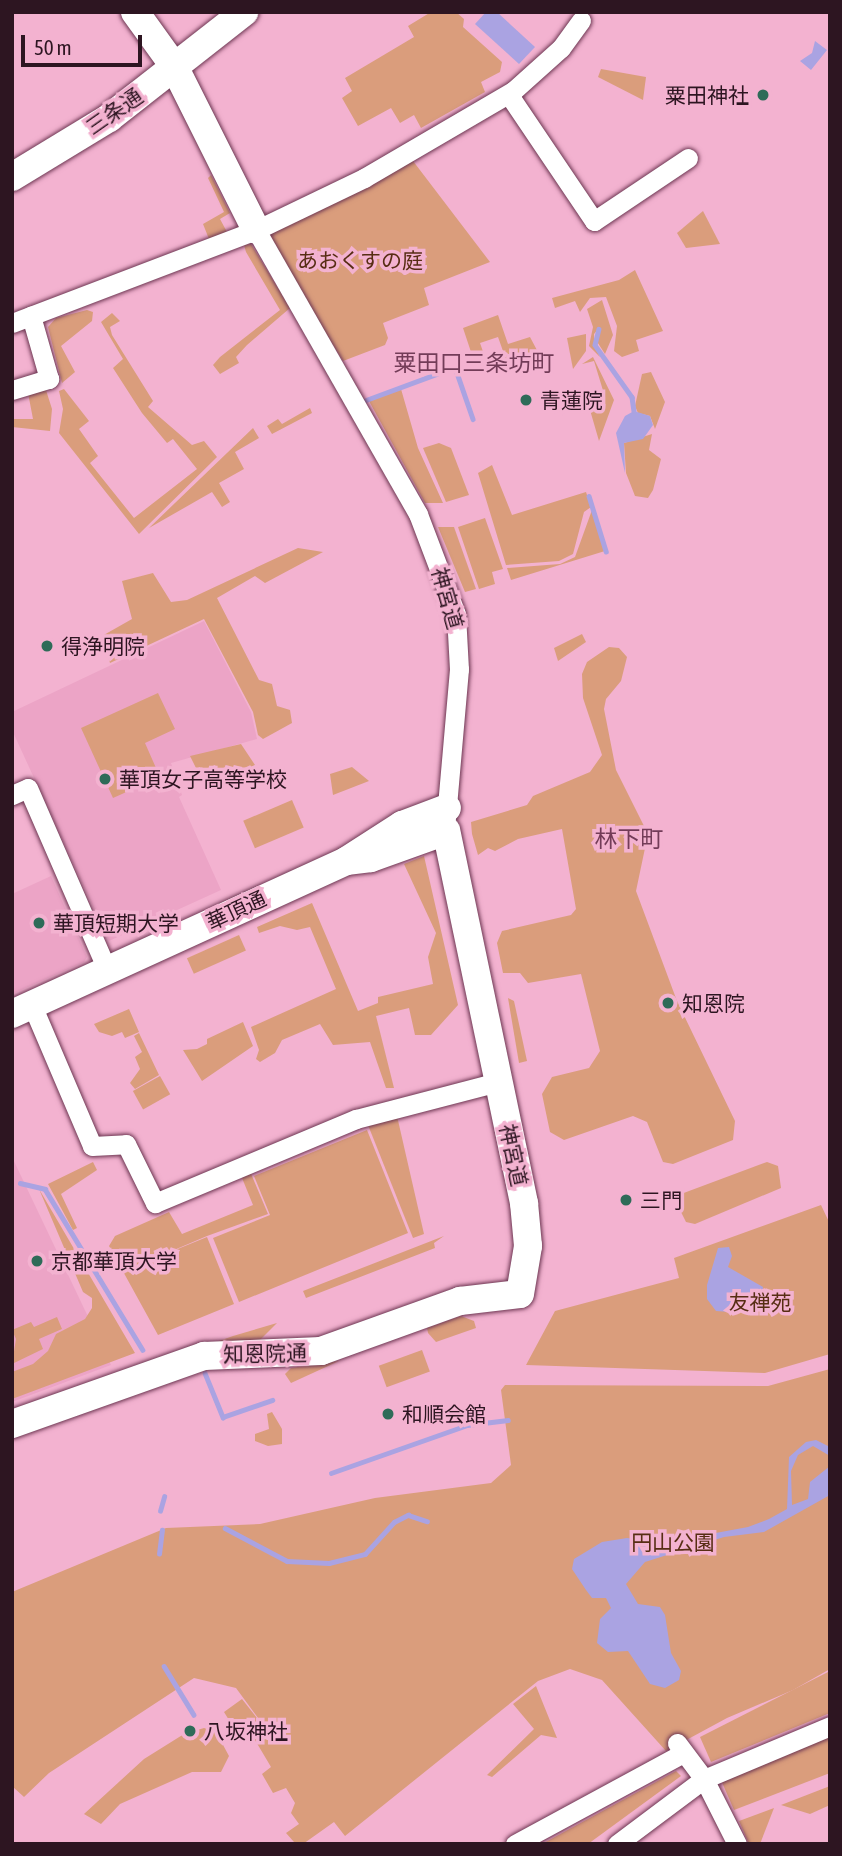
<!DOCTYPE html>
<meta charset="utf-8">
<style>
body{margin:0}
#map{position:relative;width:842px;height:1856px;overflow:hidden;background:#f3b2d0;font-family:"Asap Condensed","Noto Sans JP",sans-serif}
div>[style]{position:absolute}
.built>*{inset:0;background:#eca4c6}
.green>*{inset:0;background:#da9d7c;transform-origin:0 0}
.water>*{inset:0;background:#aaa3e2}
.stream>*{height:4.5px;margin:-2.25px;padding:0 2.25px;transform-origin:2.25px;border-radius:2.25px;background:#aaa3e2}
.roads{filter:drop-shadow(0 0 2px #6d3652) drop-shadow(0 0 2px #6d3652)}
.street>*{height:19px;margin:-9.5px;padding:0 9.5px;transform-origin:9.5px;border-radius:9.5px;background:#fff}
.secondary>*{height:28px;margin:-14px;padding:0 14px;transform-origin:14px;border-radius:14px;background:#fff}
.dots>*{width:19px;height:19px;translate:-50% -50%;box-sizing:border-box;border:4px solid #f3b2d0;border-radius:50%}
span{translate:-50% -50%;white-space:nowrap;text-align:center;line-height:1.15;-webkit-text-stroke:7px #f3b2d0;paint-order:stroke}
.poi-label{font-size:21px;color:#2d1521}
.right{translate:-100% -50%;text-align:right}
.left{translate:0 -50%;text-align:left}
.street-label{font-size:21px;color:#2d1521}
.park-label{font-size:21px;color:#572d13}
.neighbourhood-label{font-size:23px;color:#733c58}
.frame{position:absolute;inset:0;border:14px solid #2d1521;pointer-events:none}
.scale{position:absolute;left:21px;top:35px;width:121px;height:32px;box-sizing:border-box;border:4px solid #2d1521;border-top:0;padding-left:9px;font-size:21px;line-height:24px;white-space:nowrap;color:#2d1521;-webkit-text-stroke:5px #f3b2d0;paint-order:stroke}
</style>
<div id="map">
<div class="built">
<div style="clip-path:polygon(204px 621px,251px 712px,257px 739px,171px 763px,182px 795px,179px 797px,221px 890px,109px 941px,12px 730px,12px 712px)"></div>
<div style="clip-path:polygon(51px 876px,87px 957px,84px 962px,12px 994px,12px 894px)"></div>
<div style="clip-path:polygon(12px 1157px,111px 1365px,12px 1402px)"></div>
</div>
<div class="green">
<div style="clip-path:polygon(431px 12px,456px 12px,464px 19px,463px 27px,502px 62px,500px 72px,481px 82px,485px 92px,421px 128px,414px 115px,400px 123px,391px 108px,358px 126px,342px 98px,352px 91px,345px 78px,414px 37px,408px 26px)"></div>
<div style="clip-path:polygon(601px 69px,646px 77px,643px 100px,598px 77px)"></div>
<div style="clip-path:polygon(410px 157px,490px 262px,424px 288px,429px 305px,383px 323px,388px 338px,385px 345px,343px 361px,264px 232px)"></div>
<div style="clip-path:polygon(211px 175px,230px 213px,220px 219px,227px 232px,209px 239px,203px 224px,224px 212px,208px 178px)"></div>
<div style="clip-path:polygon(703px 211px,720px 244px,686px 248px,677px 233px)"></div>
<div style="clip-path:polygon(251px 244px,290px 308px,247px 345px,236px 357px,239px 363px,220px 374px,213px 365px,220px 357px,280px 310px,246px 252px,244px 245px)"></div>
<div style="clip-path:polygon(635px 270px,663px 331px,636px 340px,639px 351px,622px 357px,614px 351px,617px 326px,606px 297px,590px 298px,580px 312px,575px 301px,555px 308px,552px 298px,619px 280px)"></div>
<div style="clip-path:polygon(602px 300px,613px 335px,605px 354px,596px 340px,600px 327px,594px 334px,594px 345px,600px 357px,589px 346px,593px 327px,587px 309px)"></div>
<div style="clip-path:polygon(87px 310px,93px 312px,92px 321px,61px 346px,75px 372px,62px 383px,48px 327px,56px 318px)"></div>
<div style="clip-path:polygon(112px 313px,120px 321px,110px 327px,112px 335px,153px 401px,148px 407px,192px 445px,204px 441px,217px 457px,139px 534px,59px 433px,63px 409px,59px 391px,64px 389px,89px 421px,79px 429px,98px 456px,90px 463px,134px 518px,197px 469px,173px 439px,167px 443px,142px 413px,113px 368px,123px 359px,101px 322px)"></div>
<div style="clip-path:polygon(498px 315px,508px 344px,530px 337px,539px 354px,509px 368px,498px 337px,480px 343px,488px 366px,477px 370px,463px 328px)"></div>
<div style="clip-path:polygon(586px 334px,586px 351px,573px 369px,567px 338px)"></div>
<div style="clip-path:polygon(593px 357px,614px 400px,599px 441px,590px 410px,584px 412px,582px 405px,605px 397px,594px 361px,582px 364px)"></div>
<div style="clip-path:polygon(651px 372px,665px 402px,655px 429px,650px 416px,638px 413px,635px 406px,642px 374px)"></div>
<div style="clip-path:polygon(45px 387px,52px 409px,50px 431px,12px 427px,12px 419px,33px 419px,28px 393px)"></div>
<div style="clip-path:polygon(401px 389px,418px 448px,443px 503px,425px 503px,369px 401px)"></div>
<div style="clip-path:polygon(310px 408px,312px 413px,272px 434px,267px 426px,278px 419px,282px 424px)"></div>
<div style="clip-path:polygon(253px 428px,259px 438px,235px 452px,244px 469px,219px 483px,230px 502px,222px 507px,212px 492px,149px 528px)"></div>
<div style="clip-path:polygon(652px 434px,649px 450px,661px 459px,653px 490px,648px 498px,635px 496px,626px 473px,624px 443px)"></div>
<div style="clip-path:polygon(439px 443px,451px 448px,469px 495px,446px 502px,423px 448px)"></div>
<div style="clip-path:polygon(492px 465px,512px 515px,586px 492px,591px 507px,584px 512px,573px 554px,559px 561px,506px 565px,478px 473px)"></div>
<div style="clip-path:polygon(592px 510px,605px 551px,511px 580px,507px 568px,560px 564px,575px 557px)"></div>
<div style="clip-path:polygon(485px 518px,503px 569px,492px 572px,495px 584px,479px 589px,458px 527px)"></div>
<div style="clip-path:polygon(438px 527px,454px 527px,476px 589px,465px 592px)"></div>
<div style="clip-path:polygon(298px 548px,323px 552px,265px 583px,255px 576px,217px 598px,259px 680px,272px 684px,277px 706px,290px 710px,292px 723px,263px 739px,258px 735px,253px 712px,204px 619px,110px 663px,102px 636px,132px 619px,122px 581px,153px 573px,171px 602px,187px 600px)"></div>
<div style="clip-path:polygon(582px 634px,586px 642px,558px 661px,554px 648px)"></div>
<div style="clip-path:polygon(609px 647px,619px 648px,627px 657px,621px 681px,606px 699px,604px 709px,616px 770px,648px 834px,636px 891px,677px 1001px,735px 1121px,733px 1140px,673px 1164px,663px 1162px,647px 1122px,633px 1116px,564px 1140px,550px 1132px,542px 1094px,552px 1077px,589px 1068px,600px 1051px,581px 974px,528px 983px,520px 973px,503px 973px,497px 943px,502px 931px,571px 915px,576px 909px,562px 829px,518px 839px,495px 851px,488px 848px,478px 855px,472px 834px,471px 822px,527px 805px,533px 796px,590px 772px,602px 755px,583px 698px,582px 674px,587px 662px)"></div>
<div style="clip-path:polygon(158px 693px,175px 729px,145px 743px,160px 777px,113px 798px,81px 728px)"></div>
<div style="clip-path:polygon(241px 744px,255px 765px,222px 779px,215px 765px,198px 772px,190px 756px)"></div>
<div style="clip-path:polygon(352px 767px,369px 781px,333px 795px,330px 774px)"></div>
<div style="left:292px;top:800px;width:30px;height:53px;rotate:67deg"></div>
<div style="clip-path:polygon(424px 856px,458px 1005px,431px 1035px,415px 1035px,409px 1008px,376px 1016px,394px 1088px,386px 1088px,370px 1042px,333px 1045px,320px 1024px,282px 1040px,275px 1053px,260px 1062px,256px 1059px,259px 1050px,251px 1027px,336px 989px,310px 927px,297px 930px,280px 926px,259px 933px,257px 927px,312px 903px,358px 1011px,378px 1003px,378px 997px,433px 984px,428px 957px,436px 933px,404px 864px)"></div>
<div style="left:239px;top:935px;width:17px;height:57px;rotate:66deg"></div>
<div style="clip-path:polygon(508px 998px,514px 1001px,527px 1061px,519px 1063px)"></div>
<div style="clip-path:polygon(129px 1009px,139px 1032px,125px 1038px,122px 1032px,112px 1036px,99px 1032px,94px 1024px)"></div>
<div style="clip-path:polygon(243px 1022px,253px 1046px,202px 1081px,183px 1050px,197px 1049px,207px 1044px,207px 1039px)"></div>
<div style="clip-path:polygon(139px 1033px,159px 1075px,135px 1089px,130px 1083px,140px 1069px,135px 1057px,142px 1052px,134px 1036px)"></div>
<div style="left:160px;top:1076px;width:21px;height:31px;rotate:61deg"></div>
<div style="clip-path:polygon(397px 1116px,424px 1234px,413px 1238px,368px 1125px)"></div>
<div style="clip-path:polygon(367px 1130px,408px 1233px,239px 1302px,213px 1238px,270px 1215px,254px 1176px)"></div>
<div style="clip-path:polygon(93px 1162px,97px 1170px,61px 1194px,77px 1228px,73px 1230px,48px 1184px)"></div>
<div style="clip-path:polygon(767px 1162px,778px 1166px,781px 1188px,695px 1224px,686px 1222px,677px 1204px,681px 1194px)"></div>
<div style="clip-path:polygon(249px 1169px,268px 1214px,207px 1236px,141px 1264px,207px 1237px,234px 1304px,158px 1335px,109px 1246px,115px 1236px,169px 1212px,182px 1234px,253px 1205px,240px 1173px)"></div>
<div style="clip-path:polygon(39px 1189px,135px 1353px,12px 1399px,12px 1372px,33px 1364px,48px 1351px,56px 1334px,85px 1319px,92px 1308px,92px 1298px,83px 1292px)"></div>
<div style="clip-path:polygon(821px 1205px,830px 1224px,830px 1354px,765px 1373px,526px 1365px,555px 1311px,679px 1278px,674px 1258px)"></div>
<div style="clip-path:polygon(444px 1236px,434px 1243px,435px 1248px,306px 1298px,303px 1291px)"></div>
<div style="clip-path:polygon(461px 1316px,474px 1321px,476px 1328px,436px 1342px,428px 1333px,427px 1328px)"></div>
<div style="clip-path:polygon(57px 1317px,62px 1329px,39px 1339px,43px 1349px,12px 1364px,16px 1339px,12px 1330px,31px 1322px,34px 1327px)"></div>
<div style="clip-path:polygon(277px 1323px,260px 1340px,205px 1346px,233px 1336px)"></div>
<div style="left:422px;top:1350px;width:23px;height:46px;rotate:70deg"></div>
<div style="clip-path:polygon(339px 1361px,291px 1383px,285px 1374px,291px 1368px)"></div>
<div style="clip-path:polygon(830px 1369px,830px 1669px,793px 1690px,727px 1718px,666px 1751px,602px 1680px,570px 1669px,538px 1681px,345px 1836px,334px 1822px,303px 1844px,294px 1842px,286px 1833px,299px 1824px,291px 1813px,295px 1803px,286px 1788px,273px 1793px,262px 1774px,271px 1767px,255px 1740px,242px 1719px,232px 1725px,224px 1712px,242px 1699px,275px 1741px,236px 1688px,194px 1678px,49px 1773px,24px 1797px,12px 1786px,12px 1592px,166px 1528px,260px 1524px,375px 1498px,491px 1483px,511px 1465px,501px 1390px,505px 1385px,768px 1386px)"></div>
<div style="clip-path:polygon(272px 1412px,282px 1429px,282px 1444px,268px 1446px,255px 1441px,255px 1434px,269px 1429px,267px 1414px)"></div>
<div style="clip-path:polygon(830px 1671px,830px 1713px,711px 1762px,700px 1737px)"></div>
<div style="clip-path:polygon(536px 1686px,557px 1738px,541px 1735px,492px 1777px,487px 1775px,534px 1729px,513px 1704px)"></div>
<div style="clip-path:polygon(204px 1728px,216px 1732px,229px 1756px,221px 1772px,192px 1772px,120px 1804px,101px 1824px,84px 1814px,144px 1759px,184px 1734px)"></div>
<div style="clip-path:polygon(830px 1735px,830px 1773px,734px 1810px,721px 1780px)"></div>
<div style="clip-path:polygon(676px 1771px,681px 1776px,588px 1844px,542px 1844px)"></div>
<div style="clip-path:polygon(830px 1786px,830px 1805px,810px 1814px,781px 1805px)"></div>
<div style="clip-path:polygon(774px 1808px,760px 1844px,749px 1844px,739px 1821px)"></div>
</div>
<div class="water">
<div style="clip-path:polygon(486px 12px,497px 12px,535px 47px,519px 64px,475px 24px)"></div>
<div style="clip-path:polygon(815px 41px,827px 50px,811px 70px,800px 61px,812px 53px)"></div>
<div style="clip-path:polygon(634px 411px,650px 416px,653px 425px,643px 439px,624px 443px,625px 473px,616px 433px,625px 416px)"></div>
<div style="clip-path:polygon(729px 1247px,732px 1256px,728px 1267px,763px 1287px,762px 1296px,730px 1312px,716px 1311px,707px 1299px,707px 1285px,718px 1248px)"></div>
<div style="clip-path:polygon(816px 1440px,830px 1447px,830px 1456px,813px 1446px,798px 1455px,791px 1471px,792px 1505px,808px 1499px,810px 1482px,830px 1466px,830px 1495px,764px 1532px,724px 1537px,645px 1562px,626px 1584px,638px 1604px,660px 1607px,665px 1615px,671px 1653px,681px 1671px,679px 1680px,665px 1688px,650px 1684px,628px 1651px,608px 1652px,597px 1643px,600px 1619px,611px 1608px,606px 1598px,592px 1598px,586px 1590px,572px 1569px,574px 1559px,602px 1542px,627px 1538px,635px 1539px,640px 1547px,748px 1527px,769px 1519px,787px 1509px,789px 1457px,806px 1442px)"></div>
</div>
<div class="stream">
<div style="left:599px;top:329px;width:16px;rotate:104deg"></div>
<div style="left:595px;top:345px;width:64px;rotate:54.6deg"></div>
<div style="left:632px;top:397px;width:14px;rotate:82deg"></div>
<div style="left:366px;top:400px;width:95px;rotate:-20.3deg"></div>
<div style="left:455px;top:367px;width:55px;rotate:70.9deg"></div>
<div style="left:589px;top:496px;width:58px;rotate:72.8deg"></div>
<div style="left:20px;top:1183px;width:26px;rotate:13deg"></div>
<div style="left:45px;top:1189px;width:188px;rotate:58.7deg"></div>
<div style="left:205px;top:1373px;width:48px;rotate:67.8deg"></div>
<div style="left:223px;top:1417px;width:52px;rotate:-19.1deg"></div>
<div style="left:331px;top:1473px;width:144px;rotate:-19.4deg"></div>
<div style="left:467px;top:1425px;width:41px;rotate:-7deg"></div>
<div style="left:160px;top:1511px;width:15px;rotate:-74deg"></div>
<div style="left:225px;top:1528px;width:70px;rotate:28deg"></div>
<div style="left:287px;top:1561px;width:42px;rotate:2.7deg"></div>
<div style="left:329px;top:1563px;width:37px;rotate:-14deg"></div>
<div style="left:365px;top:1554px;width:43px;rotate:-47.8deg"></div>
<div style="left:394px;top:1522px;width:16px;rotate:-27deg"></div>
<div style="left:408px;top:1515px;width:20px;rotate:18deg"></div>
<div style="left:159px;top:1554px;width:24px;rotate:-83deg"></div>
<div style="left:164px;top:1666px;width:57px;rotate:58.5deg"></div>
</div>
<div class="roads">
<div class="street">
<div style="left:509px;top:95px;width:152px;rotate:56deg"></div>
<div style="left:594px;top:221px;width:113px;rotate:-33.8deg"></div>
<div style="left:256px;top:230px;width:327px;rotate:60.3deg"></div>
<div style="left:418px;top:514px;width:107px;rotate:69.2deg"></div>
<div style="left:456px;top:614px;width:55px;rotate:86.9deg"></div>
<div style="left:459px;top:669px;width:151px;rotate:95deg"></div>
<div style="left:12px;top:323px;width:261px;rotate:-20.9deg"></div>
<div style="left:256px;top:230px;width:120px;rotate:-25.7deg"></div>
<div style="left:364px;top:178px;width:173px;rotate:-30.3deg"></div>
<div style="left:513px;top:91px;width:64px;rotate:-41.9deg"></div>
<div style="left:561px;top:48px;width:34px;rotate:-54deg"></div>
<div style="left:12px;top:390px;width:39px;rotate:-17deg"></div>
<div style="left:49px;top:379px;width:66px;rotate:-105.9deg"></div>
<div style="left:12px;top:795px;width:17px;rotate:-24deg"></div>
<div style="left:28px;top:788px;width:198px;rotate:66.5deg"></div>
<div style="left:32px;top:1005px;width:153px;rotate:66.9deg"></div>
<div style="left:92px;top:1146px;width:34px;rotate:-3deg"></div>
<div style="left:126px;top:1144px;width:66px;rotate:63.8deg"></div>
<div style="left:155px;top:1203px;width:218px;rotate:-22.7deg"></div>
<div style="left:356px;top:1119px;width:147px;rotate:-14.6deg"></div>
<div style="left:677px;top:1743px;width:45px;rotate:53.1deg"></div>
<div style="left:704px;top:1779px;width:73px;rotate:63.1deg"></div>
<div style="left:515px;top:1844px;width:191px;rotate:-28.4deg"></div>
<div style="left:617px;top:1844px;width:109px;rotate:-36.8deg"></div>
<div style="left:704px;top:1779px;width:137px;rotate:-22.8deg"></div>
</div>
<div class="secondary">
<div style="left:135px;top:12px;width:67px;rotate:54.2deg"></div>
<div style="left:174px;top:66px;width:183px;rotate:63.4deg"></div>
<div style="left:12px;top:177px;width:114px;rotate:-31.3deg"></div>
<div style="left:109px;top:118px;width:172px;rotate:-38.1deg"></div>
<div style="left:12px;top:1014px;width:367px;rotate:-24.6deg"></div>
<div style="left:346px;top:861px;width:67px;rotate:-32.7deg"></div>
<div style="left:402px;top:825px;width:48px;rotate:-20.7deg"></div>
<div style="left:12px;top:1424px;width:204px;rotate:-19.5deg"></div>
<div style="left:204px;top:1356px;width:117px;rotate:-2.4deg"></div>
<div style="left:321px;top:1351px;width:148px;rotate:-19.8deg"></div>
<div style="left:460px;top:1301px;width:60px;rotate:-6.7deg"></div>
<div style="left:520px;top:1294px;width:49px;rotate:-80.5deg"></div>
<div style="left:528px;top:1246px;width:43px;rotate:-95.3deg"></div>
<div style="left:524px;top:1203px;width:380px;rotate:-101.8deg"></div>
<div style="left:446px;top:831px;width:80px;rotate:160.2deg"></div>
<div style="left:371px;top:858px;width:25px;rotate:173deg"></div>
</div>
</div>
<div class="dots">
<div style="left:763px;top:95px;background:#2e6b58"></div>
<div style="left:526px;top:400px;background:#2e6b58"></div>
<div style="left:47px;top:646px;background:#2e6b58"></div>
<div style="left:105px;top:779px;background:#2e6b58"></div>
<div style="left:39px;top:923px;background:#2e6b58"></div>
<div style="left:668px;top:1003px;background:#2e6b58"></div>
<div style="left:626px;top:1200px;background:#2e6b58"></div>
<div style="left:37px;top:1261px;background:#2e6b58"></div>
<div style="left:388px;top:1414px;background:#2e6b58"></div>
<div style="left:190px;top:1731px;background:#2e6b58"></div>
</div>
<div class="poi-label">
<span class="right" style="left:749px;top:95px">粟田神社</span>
<span class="left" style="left:540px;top:400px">青蓮院</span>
<span class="left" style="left:61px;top:646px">得浄明院</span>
<span class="left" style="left:119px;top:779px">華頂女子高等学校</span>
<span class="left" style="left:53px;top:923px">華頂短期大学</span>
<span class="left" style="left:682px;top:1003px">知恩院</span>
<span class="left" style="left:640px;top:1200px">三門</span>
<span class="left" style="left:51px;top:1261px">京都華頂大学</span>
<span class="left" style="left:402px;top:1414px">和順会館</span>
<span class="left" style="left:204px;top:1731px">八坂神社</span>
</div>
<div class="street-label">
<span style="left:114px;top:111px;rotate:-35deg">三条通</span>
<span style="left:448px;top:598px;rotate:74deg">神宮道</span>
<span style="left:236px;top:910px;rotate:-25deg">華頂通</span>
<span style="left:514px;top:1155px;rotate:78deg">神宮道</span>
<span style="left:265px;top:1353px;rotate:-1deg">知恩院通</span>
</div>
<div class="park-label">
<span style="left:360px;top:260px">あおくすの庭</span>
<span style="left:760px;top:1302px">友禅苑</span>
<span style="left:673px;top:1542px">円山公園</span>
</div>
<div class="neighbourhood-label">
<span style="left:474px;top:363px">粟田口三条坊町</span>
<span style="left:629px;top:839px">林下町</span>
</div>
<div class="frame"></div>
<div class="scale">50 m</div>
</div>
